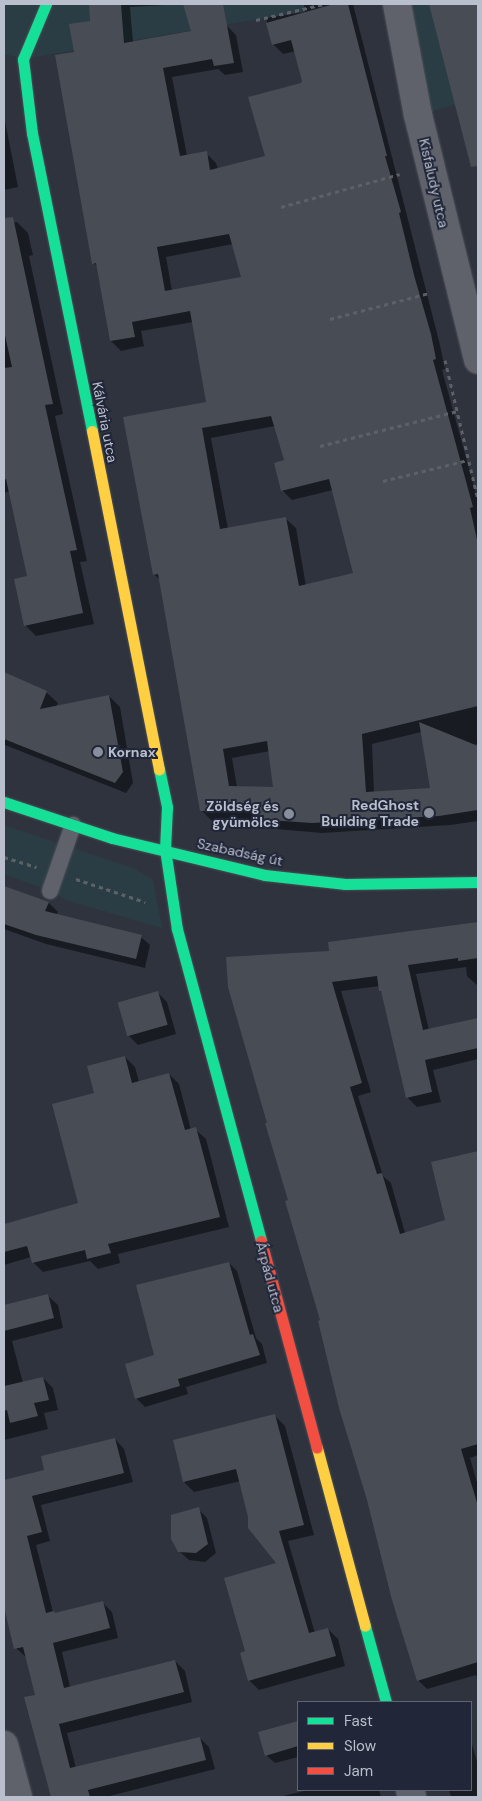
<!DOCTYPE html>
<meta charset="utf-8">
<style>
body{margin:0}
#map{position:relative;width:482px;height:1801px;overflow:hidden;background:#2e333e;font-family:"DM Sans",sans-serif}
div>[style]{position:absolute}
.green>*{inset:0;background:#2b3d44}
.shadow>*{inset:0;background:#0007}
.building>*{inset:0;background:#484c54;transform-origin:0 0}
.path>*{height:3px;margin-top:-1.5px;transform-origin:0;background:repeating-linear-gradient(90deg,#5c6168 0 4px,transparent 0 8px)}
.roads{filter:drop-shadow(0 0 1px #4b4e56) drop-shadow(0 0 1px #4b4e56)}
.lane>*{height:16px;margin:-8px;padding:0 8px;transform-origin:8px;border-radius:8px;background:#5f626b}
.street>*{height:28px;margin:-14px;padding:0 14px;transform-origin:14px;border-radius:14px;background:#5f626b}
.fast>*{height:11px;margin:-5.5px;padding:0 5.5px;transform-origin:5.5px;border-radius:5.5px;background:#16e098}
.slow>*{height:11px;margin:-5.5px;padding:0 5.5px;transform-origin:5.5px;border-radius:5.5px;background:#ffcf43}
.jam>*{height:11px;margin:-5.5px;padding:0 5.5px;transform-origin:5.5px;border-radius:5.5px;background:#f24e42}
.dots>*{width:14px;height:14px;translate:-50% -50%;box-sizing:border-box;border:2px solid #212739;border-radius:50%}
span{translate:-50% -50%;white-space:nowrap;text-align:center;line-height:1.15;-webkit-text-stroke:4px #212739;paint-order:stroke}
.street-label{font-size:14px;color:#babfcd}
.poi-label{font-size:14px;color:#babfcd;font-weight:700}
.left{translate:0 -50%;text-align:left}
.right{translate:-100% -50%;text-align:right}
.frame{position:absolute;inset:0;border:5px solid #babfcd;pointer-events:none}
.legend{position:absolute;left:297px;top:1701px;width:175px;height:90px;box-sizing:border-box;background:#212739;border:1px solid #5e6474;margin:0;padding:6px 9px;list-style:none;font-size:15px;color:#babfcd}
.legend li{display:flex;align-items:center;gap:10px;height:25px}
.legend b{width:25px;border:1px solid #5e6474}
</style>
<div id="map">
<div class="green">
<div style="clip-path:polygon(4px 4px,347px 4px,23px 59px,4px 54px)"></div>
<div style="clip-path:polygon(397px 4px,478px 4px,478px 98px,418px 115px)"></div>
<div style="clip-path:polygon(4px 825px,133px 868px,153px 880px,162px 928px,66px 900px,50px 891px,4px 874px)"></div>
</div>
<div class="shadow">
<div style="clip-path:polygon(evenodd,90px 4px,182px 4px,130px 7px,133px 42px,227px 26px,236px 35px,243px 72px,225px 75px,218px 69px,172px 77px,187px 156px,206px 153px,216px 163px,218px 169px,266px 157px,304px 81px,296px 51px,283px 54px,273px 44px,266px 18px,305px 12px,304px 4px,353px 4px,440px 345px,445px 369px,442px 370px,478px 501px,478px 744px,447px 752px,478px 754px,478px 821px,450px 825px,322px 833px,264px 828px,256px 820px,211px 820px,201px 810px,160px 580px,154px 574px,208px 403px,193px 322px,141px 331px,144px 346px,121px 351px,111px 341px,98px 267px,94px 263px,75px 53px,91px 22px,90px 4px,233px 244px,243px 278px,172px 291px,166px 257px,233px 244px,90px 4px,275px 426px,285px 461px,282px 490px,292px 500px,333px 490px,355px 574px,306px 586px,296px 528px,286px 519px,228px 529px,211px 438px,275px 426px,90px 4px,421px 732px,431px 790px,374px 793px,372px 744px,421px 732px,90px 4px,270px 751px,274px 788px,237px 787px,232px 758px,270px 751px)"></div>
<div style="clip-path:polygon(431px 4px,478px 4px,478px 144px,473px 145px,459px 108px)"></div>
<div style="clip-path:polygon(4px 116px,18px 187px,4px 190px)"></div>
<div style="clip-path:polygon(17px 222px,28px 233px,33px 255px,29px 256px,63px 414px,55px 416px,87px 561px,80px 562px,94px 624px,36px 636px,25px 625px,29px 577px,10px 491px,4px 493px,4px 225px)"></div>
<div style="clip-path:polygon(4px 674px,46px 692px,58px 703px,56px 707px,109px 696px,120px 707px,133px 783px,126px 793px,5px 745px)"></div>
<div style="clip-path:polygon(4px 887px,49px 903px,58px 912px,56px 915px,141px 937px,150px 945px,145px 968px,46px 944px,4px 929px)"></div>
<div style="clip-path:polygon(478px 923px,478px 986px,467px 976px,466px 967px,416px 974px,429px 1030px,478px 1019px,478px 1059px,433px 1070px,441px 1102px,417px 1107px,408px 1098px,380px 986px,341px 991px,371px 1092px,358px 1096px,383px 1176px,391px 1183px,405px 1233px,447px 1221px,433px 1163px,478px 1152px,478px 1455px,470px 1458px,478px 1486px,478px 1681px,476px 1675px,427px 1689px,418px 1680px,289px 1201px,330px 952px,329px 943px)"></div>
<div style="clip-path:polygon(158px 993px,167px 1002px,176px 1034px,138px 1045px,129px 1036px)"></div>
<div style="clip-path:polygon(125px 1057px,135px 1067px,139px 1082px,169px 1074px,179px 1084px,191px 1130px,195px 1129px,206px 1139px,229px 1227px,118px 1254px,120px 1263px,98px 1269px,90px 1261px,43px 1272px,33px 1262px,31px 1257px,4px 1265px,4px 1224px,80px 1204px,96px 1094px)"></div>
<div style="clip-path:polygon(229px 1263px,237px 1271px,256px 1338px,262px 1344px,267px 1363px,186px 1387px,188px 1394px,145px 1407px,136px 1398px,155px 1356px)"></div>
<div style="clip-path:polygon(47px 1295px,58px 1305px,63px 1328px,12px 1341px,23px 1383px,43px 1378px,53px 1388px,58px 1410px,44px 1413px,48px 1429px,4px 1440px,4px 1306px)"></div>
<div style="clip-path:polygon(275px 1416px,285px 1426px,314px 1535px,288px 1541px,315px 1633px,328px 1629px,338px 1639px,345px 1666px,259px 1690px,249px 1680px,246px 1652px,278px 1564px,250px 1517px,241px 1481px,194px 1492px,184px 1482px)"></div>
<div style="clip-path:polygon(115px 1439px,124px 1449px,133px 1482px,41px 1505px,50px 1541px,36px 1545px,53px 1612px,56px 1614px,102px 1602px,112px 1612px,118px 1638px,62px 1652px,70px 1687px,175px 1661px,185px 1671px,192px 1702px,67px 1733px,76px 1768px,200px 1738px,209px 1747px,215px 1769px,106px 1797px,52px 1797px,45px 1774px,36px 1696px,27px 1658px,16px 1648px,4px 1601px,4px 1481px,46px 1470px)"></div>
<div style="clip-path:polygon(198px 1509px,207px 1518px,216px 1553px,205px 1562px,189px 1560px,179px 1551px)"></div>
<div style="clip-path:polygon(298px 1722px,298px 1757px,275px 1763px,266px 1755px,260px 1732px)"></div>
<div style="clip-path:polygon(471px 1741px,478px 1765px,478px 1797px,451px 1797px,449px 1790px,471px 1790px)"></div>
<div style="clip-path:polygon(308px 1790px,379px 1790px,381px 1797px,279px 1797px)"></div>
</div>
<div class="building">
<div style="clip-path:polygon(evenodd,89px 4px,121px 4px,124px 43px,191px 31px,183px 4px,223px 4px,234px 63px,214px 66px,212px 59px,163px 68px,180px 156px,207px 151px,210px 170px,265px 156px,248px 97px,301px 83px,302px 81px,291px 40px,272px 45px,266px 23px,334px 4px,348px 4px,387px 156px,385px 156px,401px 212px,399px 213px,414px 275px,431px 334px,436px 359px,433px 360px,473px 507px,470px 508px,478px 544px,478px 706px,362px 734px,366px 792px,430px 788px,419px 722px,478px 746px,478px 810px,439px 816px,312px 823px,253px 819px,253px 811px,200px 811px,158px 574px,153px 575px,123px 417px,206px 402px,190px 311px,132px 322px,135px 337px,110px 341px,96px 263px,92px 264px,55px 55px,74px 52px,69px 24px,90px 21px,89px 4px,229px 234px,241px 277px,165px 291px,157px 247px,229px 234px,89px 4px,271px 416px,284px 460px,274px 463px,281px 491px,329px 479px,353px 573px,299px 586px,286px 517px,220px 529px,202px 428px,271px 416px,89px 4px,267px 741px,273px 787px,229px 786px,223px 749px,267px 741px)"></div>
<div style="clip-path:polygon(429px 4px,478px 4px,478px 166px,471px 167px)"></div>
<div style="clip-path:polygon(13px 217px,53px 404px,45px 405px,77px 550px,70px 551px,83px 613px,24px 626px,14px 579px,27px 576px,6px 479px,4px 480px,4px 368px,12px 367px,4px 331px,4px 218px)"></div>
<div style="clip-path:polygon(4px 672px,47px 691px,40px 709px,109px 695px,123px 772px,115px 783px,4px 739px)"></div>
<div style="clip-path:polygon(4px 886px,49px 902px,45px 911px,142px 935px,136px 959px,36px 935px,4px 924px)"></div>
<div style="clip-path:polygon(478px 922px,478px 958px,458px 961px,458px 958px,408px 965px,423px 1030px,478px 1018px,478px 1048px,425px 1060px,432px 1092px,406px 1098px,381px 991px,379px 991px,377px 976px,332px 982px,362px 1083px,350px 1087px,377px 1174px,382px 1173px,400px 1234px,445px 1220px,431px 1162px,478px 1151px,478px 1444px,461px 1449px,478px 1506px,478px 1662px,417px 1681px,392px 1600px,367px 1500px,339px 1408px,318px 1321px,320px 1320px,285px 1201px,288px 1200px,265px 1123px,267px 1123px,228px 987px,226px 957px,329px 951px,328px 942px)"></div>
<div style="left:158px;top:991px;width:35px;height:42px;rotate:74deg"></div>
<div style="clip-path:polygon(125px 1056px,132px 1083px,169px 1073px,185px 1130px,196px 1127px,220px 1217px,108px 1244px,111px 1253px,87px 1259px,85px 1250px,32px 1263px,27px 1246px,4px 1252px,4px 1224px,78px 1203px,52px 1104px,94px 1093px,87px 1066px)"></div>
<div style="clip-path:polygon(229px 1262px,250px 1335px,253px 1334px,260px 1355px,178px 1379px,180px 1386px,135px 1399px,125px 1364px,154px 1355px,136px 1285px)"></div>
<div style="clip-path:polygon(48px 1294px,54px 1318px,4px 1331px,4px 1305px)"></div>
<div style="clip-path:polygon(43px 1377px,49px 1400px,34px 1403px,38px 1416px,10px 1423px,7px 1410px,4px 1411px,4px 1386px)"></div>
<div style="clip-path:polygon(275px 1414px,304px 1525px,279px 1531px,309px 1633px,328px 1628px,336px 1656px,248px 1681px,240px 1653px,245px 1651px,224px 1578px,276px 1563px,248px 1528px,248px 1517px,236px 1469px,183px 1482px,173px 1440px)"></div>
<div style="clip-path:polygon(115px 1438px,124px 1473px,32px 1496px,42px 1532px,27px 1536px,46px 1613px,54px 1611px,55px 1613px,103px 1601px,110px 1628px,53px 1643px,64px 1688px,175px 1660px,184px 1692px,59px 1724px,70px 1768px,200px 1737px,206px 1760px,88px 1790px,90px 1797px,51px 1797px,24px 1697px,35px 1695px,23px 1647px,14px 1649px,4px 1607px,4px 1480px,44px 1470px,41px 1456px)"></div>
<div style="clip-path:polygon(199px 1507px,208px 1544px,196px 1553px,178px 1552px,171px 1539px,171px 1515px)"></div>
<div style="clip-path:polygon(298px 1721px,298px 1746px,265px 1756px,258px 1732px)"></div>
</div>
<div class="path">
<div style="left:256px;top:20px;width:70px;rotate:-13.2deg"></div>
<div style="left:281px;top:207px;width:123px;rotate:-15.5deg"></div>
<div style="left:330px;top:319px;width:102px;rotate:-14.7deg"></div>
<div style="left:445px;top:360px;width:144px;rotate:76.7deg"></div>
<div style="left:320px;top:446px;width:141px;rotate:-14.3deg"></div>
<div style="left:383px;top:481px;width:88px;rotate:-13.9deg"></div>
<div style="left:4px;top:857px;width:34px;rotate:17deg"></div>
<div style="left:76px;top:879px;width:73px;rotate:18.4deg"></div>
</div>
<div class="roads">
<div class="lane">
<div style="left:50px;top:891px;width:70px;rotate:-70.8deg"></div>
</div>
<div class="street">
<div style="left:397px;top:4px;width:113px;rotate:79.3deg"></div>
<div style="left:418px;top:115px;width:252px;rotate:76.2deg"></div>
<div style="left:4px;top:1745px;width:54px;rotate:74.9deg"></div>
<div style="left:410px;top:1790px;width:7px;rotate:74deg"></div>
</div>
<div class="fast">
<div style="left:46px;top:4px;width:60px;rotate:112.7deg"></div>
<div style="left:23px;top:59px;width:75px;rotate:83.1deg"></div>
<div style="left:32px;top:133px;width:304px;rotate:78.6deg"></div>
<div style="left:159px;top:769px;width:39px;rotate:78deg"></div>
<div style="left:167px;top:807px;width:42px;rotate:92.7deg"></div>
<div style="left:165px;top:849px;width:81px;rotate:81.5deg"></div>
<div style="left:177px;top:929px;width:323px;rotate:74.9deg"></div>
<div style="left:4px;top:802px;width:114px;rotate:18.4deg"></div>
<div style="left:112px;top:838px;width:157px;rotate:13.6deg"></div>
<div style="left:265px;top:875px;width:81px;rotate:6.4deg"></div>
<div style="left:345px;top:884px;width:133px;rotate:-0.9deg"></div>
<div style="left:365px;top:1626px;width:79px;rotate:74.6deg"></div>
</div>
<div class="slow">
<div style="left:92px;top:431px;width:345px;rotate:78.8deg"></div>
<div style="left:317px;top:1448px;width:184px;rotate:74.9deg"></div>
</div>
<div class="jam">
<div style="left:261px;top:1241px;width:214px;rotate:74.9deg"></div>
</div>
</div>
<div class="dots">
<div style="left:98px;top:752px;background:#898e9b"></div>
<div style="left:429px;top:813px;background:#898e9b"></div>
<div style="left:289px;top:814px;background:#898e9b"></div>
</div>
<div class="street-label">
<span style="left:434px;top:183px;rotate:77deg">Kisfaludy utca</span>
<span style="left:105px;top:422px;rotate:79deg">Kálvária utca</span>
<span style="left:240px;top:852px;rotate:12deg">Szabadság út</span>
<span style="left:270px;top:1277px;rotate:75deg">Árpád utca</span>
</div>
<div class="poi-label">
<span class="left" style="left:108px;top:752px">Kornax</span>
<span class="right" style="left:419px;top:813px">RedGhost<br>Building Trade</span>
<span class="right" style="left:279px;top:814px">Zöldség és<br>gyümölcs</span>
</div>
<div class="frame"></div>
<ul class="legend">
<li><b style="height:6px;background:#16e098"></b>Fast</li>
<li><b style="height:6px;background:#ffcf43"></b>Slow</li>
<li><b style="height:6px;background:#f24e42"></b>Jam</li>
</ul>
</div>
